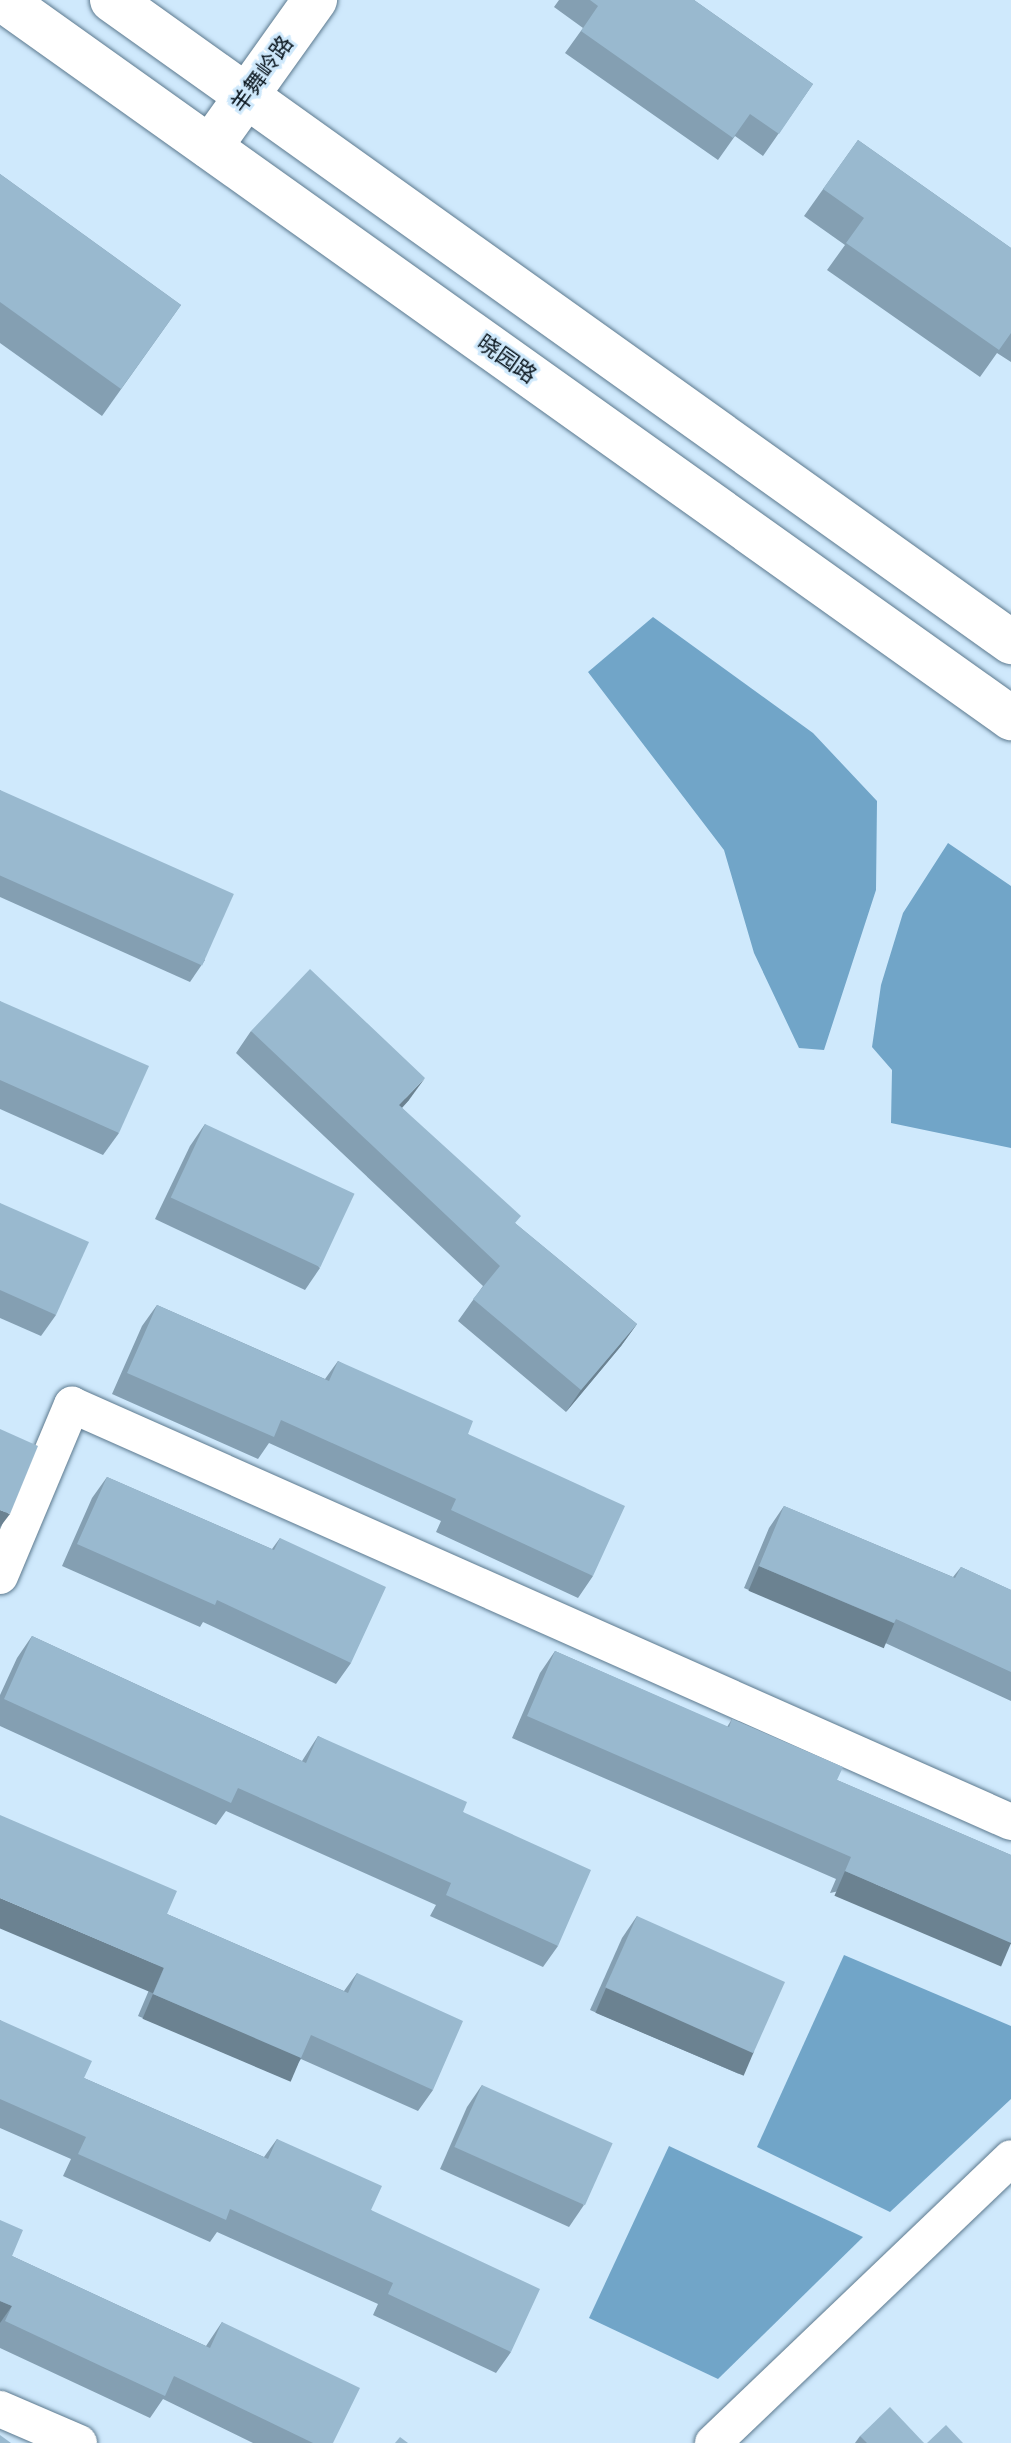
<!DOCTYPE html>
<meta charset="utf-8">
<style>
body{margin:0}
#map{position:relative;width:1011px;height:2443px;overflow:hidden;background:#cfe9fc;font-family:"Times New Roman","Noto Sans SC",serif}
div>[style]{position:absolute}
.water>*{inset:0;background:#71a5c8}
.roads{filter:drop-shadow(0 0 2px #5c798e) drop-shadow(0 0 2px #5c798e)}
.minor>*{height:36px;margin:-18px;padding:0 18px;transform-origin:18px;border-radius:18px;background:#fff}
.tertiary>*{height:44px;margin:-22px;padding:0 22px;transform-origin:22px;border-radius:22px;background:#fff}
.wall>*{inset:0;background:#849fb2}
.shaded-wall>*{inset:0;background:#6b8291;transform-origin:0 0}
.building>*{inset:0;background:#99b9cf;transform-origin:0 0}
span{translate:-50% -50%;white-space:nowrap;text-align:center;line-height:1.15;-webkit-text-stroke:6px #cfe9fc;paint-order:stroke}
.street-label{font-size:22px;color:#08131b}
</style>
<div id="map">
<div class="water">
<div style="clip-path:polygon(653px 617px,813px 733px,877px 801px,876px 890px,824px 1050px,799px 1048px,754px 953px,724px 850px,588px 672px)"></div>
<div style="clip-path:polygon(948px 843px,1011px 886px,1011px 1148px,891px 1123px,892px 1070px,872px 1047px,881px 985px,903px 913px)"></div>
<div style="clip-path:polygon(844px 1955px,1011px 2026px,1011px 2099px,890px 2212px,757px 2147px)"></div>
<div style="clip-path:polygon(669px 2146px,863px 2237px,718px 2379px,589px 2318px)"></div>
</div>
<div class="roads">
<div class="minor">
<div style="left:0;top:1576px;width:186px;rotate:-67.2deg"></div>
<div style="left:72px;top:1405px;width:1027px;rotate:23.95deg"></div>
<div style="left:0;top:2409px;width:86px;rotate:23.3deg"></div>
<div style="left:713px;top:2443px;width:412px;rotate:-43.7deg"></div>
</div>
<div class="tertiary">
<div style="left:3px;top:0;width:1238px;rotate:35.46deg"></div>
<div style="left:112px;top:0;width:1105px;rotate:35.53deg"></div>
<div style="left:210px;top:147px;width:181px;rotate:-54.5deg"></div>
</div>
</div>
<div class="wall">
<div style="clip-path:polygon(559px 0,694px 0,813px 84px,763px 156px,735px 136px,718px 160px,565px 53px,583px 28px,554px 7px)"></div>
<div style="clip-path:polygon(858px 140px,1011px 248px,1011px 362px,997px 353px,980px 377px,827px 270px,845px 245px,804px 216px)"></div>
<div style="clip-path:polygon(0 174px,181px 305px,102px 416px,0 343px)"></div>
<div style="clip-path:polygon(0 790px,205px 960px,190px 982px,0 897px)"></div>
<div style="clip-path:polygon(0 1001px,119px 1133px,103px 1155px,0 1109px)"></div>
<div style="clip-path:polygon(251px 1031px,409px 1100px,402px 1108px,516px 1224px,637px 1324px,621px 1346px,566px 1412px,458px 1321px,483px 1286px,236px 1053px)"></div>
<div style="clip-path:polygon(205px 1124px,320px 1268px,305px 1290px,155px 1219px,190px 1146px)"></div>
<div style="clip-path:polygon(0 1203px,56px 1315px,41px 1336px,0 1318px)"></div>
<div style="clip-path:polygon(157px 1305px,325px 1379px,338px 1361px,468px 1434px,593px 1576px,578px 1598px,436px 1532px,441px 1521px,269px 1443px,258px 1459px,112px 1394px,142px 1326px)"></div>
<div style="clip-path:polygon(107px 1477px,272px 1549px,280px 1538px,351px 1663px,336px 1684px,203px 1622px,200px 1627px,62px 1566px,92px 1498px)"></div>
<div style="clip-path:polygon(784px 1506px,953px 1577px,961px 1567px,1011px 1590px,1011px 1701px,881px 1641px,879px 1645px,744px 1588px,769px 1528px)"></div>
<div style="clip-path:polygon(32px 1636px,302px 1761px,318px 1736px,463px 1812px,558px 1946px,543px 1967px,430px 1916px,436px 1905px,226px 1811px,216px 1825px,0 1726px,0 1695px,17px 1658px)"></div>
<div style="clip-path:polygon(555px 1651px,727px 1727px,732px 1719px,837px 1780px,1011px 1855px,830px 1893px,836px 1879px,512px 1738px,540px 1673px)"></div>
<div style="clip-path:polygon(167px 1914px,344px 1991px,357px 1973px,433px 2090px,418px 2111px,301px 2059px,286px 2079px,138px 2016px,149px 1990px)"></div>
<div style="clip-path:polygon(637px 1916px,739px 2074px,590px 2010px,622px 1938px)"></div>
<div style="clip-path:polygon(0 2020px,84px 2078px,264px 2157px,277px 2139px,371px 2210px,511px 2352px,496px 2373px,373px 2315px,378px 2304px,217px 2232px,210px 2242px,63px 2176px,71px 2159px,0 2128px)"></div>
<div style="clip-path:polygon(482px 2085px,584px 2205px,569px 2227px,440px 2169px,467px 2107px)"></div>
<div style="clip-path:polygon(0 2220px,12px 2256px,206px 2346px,222px 2322px,333px 2443px,253px 2443px,163px 2399px,150px 2418px,0 2348px)"></div>
<div style="clip-path:polygon(860px 2436px,924px 2443px,855px 2443px)"></div>
</div>
<div class="shaded-wall">
<div style="clip-path:polygon(425px 1078px,409px 1100px,384px 1127px,399px 1105px)"></div>
<div style="clip-path:polygon(637px 1324px,621px 1346px,566px 1412px,581px 1390px)"></div>
<div style="clip-path:polygon(0 1510px,10px 1514px,0 1527px)"></div>
<div style="left:759px;top:1566px;width:147px;height:27px;rotate:23deg"></div>
<div style="left:845px;top:1871px;width:181px;height:27px;rotate:23deg"></div>
<div style="left:0;top:1898px;width:178px;height:28px;rotate:23deg"></div>
<div style="left:606px;top:1988px;width:161px;height:27px;rotate:23deg"></div>
<div style="left:153px;top:1994px;width:161px;height:27px;rotate:23deg"></div>
<div style="clip-path:polygon(0 2301px,12px 2306px,0 2323px)"></div>
</div>
<div class="building">
<div style="clip-path:polygon(590px 0,694px 0,813px 84px,779px 134px,750px 114px,733px 138px,581px 31px,598px 6px)"></div>
<div style="clip-path:polygon(858px 140px,1011px 248px,1011px 333px,999px 350px,846px 243px,864px 218px,823px 189px)"></div>
<div style="clip-path:polygon(0 174px,181px 305px,121px 389px,0 302px)"></div>
<div style="left:0;top:790px;width:256px;height:78px;rotate:24deg"></div>
<div style="clip-path:polygon(310px 969px,425px 1078px,399px 1105px,521px 1216px,515px 1223px,637px 1324px,581px 1390px,473px 1299px,500px 1266px,251px 1031px)"></div>
<div style="clip-path:polygon(0 1001px,149px 1066px,119px 1133px,0 1080px)"></div>
<div style="left:205px;top:1124px;width:165px;height:81px;rotate:25deg"></div>
<div style="clip-path:polygon(0 1203px,89px 1242px,56px 1315px,0 1290px)"></div>
<div style="clip-path:polygon(157px 1305px,329px 1381px,338px 1361px,473px 1421px,468px 1434px,625px 1506px,593px 1576px,451px 1510px,456px 1499px,281px 1420px,274px 1437px,127px 1373px)"></div>
<div style="clip-path:polygon(0 1429px,38px 1446px,10px 1514px,0 1510px)"></div>
<div style="clip-path:polygon(107px 1477px,274px 1550px,280px 1538px,386px 1587px,351px 1663px,217px 1600px,215px 1605px,77px 1544px)"></div>
<div style="clip-path:polygon(784px 1506px,955px 1578px,961px 1567px,1011px 1590px,1011px 1672px,896px 1619px,894px 1623px,759px 1566px)"></div>
<div style="clip-path:polygon(32px 1636px,306px 1763px,318px 1736px,467px 1802px,463px 1812px,591px 1870px,558px 1946px,446px 1895px,451px 1883px,238px 1788px,231px 1803px,4px 1699px)"></div>
<div style="clip-path:polygon(555px 1651px,729px 1727px,732px 1719px,843px 1767px,837px 1780px,1011px 1855px,1011px 1943px,845px 1871px,851px 1857px,527px 1716px)"></div>
<div style="clip-path:polygon(0 1815px,177px 1891px,167px 1914px,348px 1993px,357px 1973px,463px 2021px,433px 2090px,311px 2035px,301px 2058px,153px 1994px,164px 1968px,0 1898px)"></div>
<div style="left:637px;top:1916px;width:162px;height:78px;rotate:24deg"></div>
<div style="clip-path:polygon(0 2020px,92px 2061px,84px 2078px,268px 2159px,277px 2139px,382px 2186px,371px 2210px,540px 2289px,511px 2352px,388px 2294px,393px 2283px,230px 2209px,226px 2220px,78px 2154px,86px 2137px,0 2099px)"></div>
<div style="left:482px;top:2085px;width:143px;height:68px;rotate:24deg"></div>
<div style="clip-path:polygon(0 2220px,23px 2230px,12px 2256px,210px 2348px,222px 2322px,360px 2388px,333px 2443px,313px 2443px,174px 2376px,165px 2396px,5px 2321px,12px 2306px,0 2301px)"></div>
<div style="clip-path:polygon(890px 2407px,924px 2443px,867px 2443px,860px 2436px)"></div>
<div style="clip-path:polygon(946px 2425px,963px 2443px,927px 2443px)"></div>
<div style="clip-path:polygon(0 2435px,11px 2443px,0 2443px)"></div>
<div style="clip-path:polygon(400px 2437px,408px 2443px,395px 2443px)"></div>
</div>
<div class="street-label">
<span style="left:262px;top:74px;rotate:-54deg">羊舞岭路</span>
<span style="left:507px;top:359px;rotate:35deg">晓园路</span>
</div>
</div>
